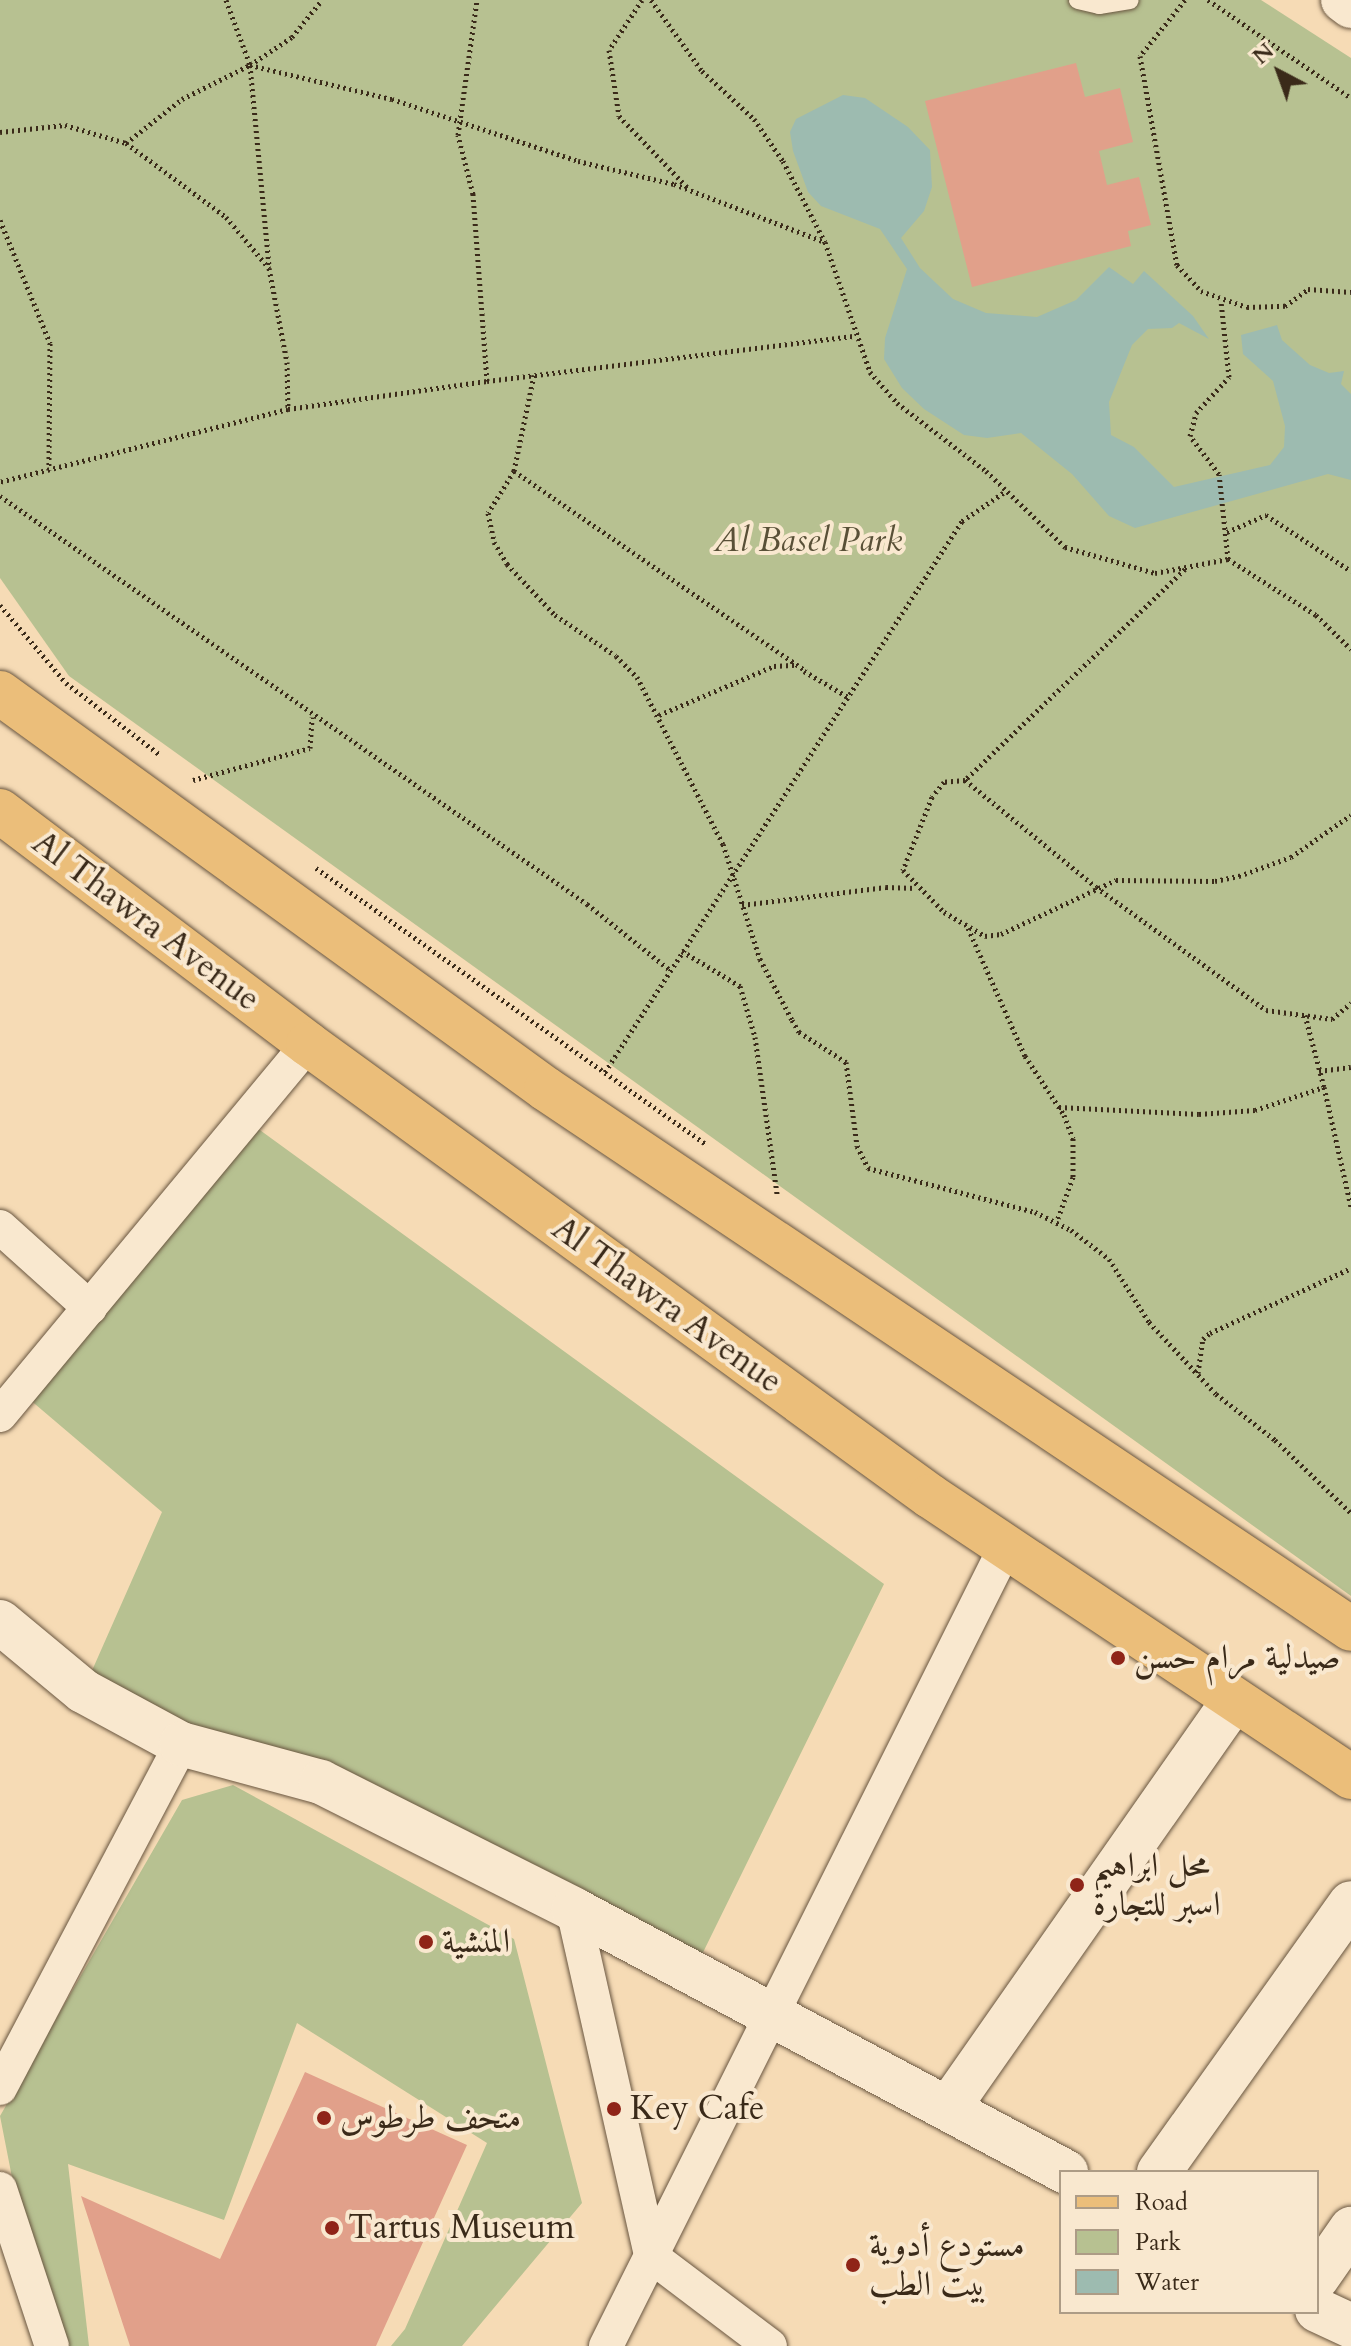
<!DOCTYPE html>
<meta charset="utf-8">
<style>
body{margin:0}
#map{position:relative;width:1351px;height:2346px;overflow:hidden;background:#f6dbb5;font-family:Cardo,Amiri,serif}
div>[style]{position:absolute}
.green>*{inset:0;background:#b7c191}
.water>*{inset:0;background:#9dbbb0}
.building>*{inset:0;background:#e1a08a}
.path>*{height:5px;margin-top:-2.5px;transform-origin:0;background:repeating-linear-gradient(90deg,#3a2a19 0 2px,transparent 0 6px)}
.roads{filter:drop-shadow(0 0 2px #695640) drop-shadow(0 0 2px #695640)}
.service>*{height:18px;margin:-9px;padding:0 9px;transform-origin:9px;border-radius:9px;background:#f9e8cf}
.minor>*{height:34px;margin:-17px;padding:0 17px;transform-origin:17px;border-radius:17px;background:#f9e8cf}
.tertiary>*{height:44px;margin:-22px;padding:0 22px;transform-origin:22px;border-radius:22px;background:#f9e8cf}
.secondary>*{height:44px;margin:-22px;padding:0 22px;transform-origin:22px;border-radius:22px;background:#f9e8cf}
.primary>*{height:44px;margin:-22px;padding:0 22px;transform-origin:22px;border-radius:22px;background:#ebbe7a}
.dots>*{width:22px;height:22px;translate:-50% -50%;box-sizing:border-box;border:4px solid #f9e8cf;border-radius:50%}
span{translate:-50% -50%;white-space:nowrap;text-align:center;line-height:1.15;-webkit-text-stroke:8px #f9e8cf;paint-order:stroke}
.park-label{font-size:34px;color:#595037;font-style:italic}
.street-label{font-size:34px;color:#3a2a19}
.poi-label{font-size:34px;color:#3a2a19}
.left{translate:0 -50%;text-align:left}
.legend{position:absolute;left:1059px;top:2170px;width:260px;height:144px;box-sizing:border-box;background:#f9e8cf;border:2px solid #ad9c86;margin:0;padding:10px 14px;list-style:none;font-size:24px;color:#3a2a19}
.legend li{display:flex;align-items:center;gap:16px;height:40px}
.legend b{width:40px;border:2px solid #ad9c86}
.north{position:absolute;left:1239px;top:32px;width:80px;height:80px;-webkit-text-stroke:6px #f9e8cf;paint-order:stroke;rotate:319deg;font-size:22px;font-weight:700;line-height:32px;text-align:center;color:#3a2a19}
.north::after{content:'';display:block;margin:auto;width:28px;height:36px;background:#3a2a19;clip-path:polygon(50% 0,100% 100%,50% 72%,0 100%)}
</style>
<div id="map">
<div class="green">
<div style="clip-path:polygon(0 0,1261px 0,1351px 58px,1351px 1596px,69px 676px,0 578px)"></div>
<div style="clip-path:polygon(246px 1120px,884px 1584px,686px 1987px,573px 1909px,83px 1691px,162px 1512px,22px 1393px)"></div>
<div style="clip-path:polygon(233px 1785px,514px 1939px,582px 2203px,462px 2346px,391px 2346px,405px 2329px,487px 2143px,297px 2023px,224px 2220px,68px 2164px,89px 2346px,45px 2346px,0 2116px,182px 1800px)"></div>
</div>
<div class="water">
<div style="clip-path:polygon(843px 95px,865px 98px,908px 127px,930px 150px,932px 187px,924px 211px,901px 238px,920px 268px,953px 299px,986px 313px,1037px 317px,1076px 300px,1109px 267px,1133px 284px,1144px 271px,1193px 316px,1209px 339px,1179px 323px,1172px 328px,1148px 329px,1132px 345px,1109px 402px,1111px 435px,1134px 447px,1174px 487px,1270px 465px,1284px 447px,1285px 426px,1273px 381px,1243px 354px,1241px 335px,1277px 325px,1282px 340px,1310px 365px,1329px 373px,1344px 371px,1341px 384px,1351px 394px,1351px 480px,1328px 474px,1135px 528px,1109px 516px,1072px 474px,1021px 433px,987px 438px,964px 435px,924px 409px,902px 388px,884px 359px,885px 338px,907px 269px,880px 229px,821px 206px,808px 192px,793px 151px,790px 132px,796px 119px)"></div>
</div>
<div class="building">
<div style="clip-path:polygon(1076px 63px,1085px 97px,1120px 88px,1133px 142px,1099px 151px,1107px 185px,1139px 177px,1151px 225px,1128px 231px,1131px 246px,972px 287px,925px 101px)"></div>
<div style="clip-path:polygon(305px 2072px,467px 2145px,376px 2346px,130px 2346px,81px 2196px,220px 2259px)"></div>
</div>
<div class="path">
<div style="left:226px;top:0;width:69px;rotate:69.7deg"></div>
<div style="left:250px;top:65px;width:50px;rotate:-33.7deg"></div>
<div style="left:292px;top:37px;width:48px;rotate:-51deg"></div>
<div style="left:642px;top:0;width:60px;rotate:123.4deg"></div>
<div style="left:609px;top:50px;width:67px;rotate:81.4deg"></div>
<div style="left:619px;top:116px;width:100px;rotate:46.2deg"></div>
<div style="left:651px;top:0;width:87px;rotate:54.3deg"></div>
<div style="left:702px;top:71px;width:71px;rotate:42.7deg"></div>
<div style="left:754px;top:119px;width:51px;rotate:55.4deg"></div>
<div style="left:783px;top:161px;width:91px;rotate:62.6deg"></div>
<div style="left:825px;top:242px;width:138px;rotate:70.9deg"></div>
<div style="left:870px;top:372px;width:41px;rotate:48.9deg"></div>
<div style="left:897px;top:403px;width:112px;rotate:37.4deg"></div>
<div style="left:986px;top:471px;width:110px;rotate:43.9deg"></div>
<div style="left:1065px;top:547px;width:94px;rotate:16.1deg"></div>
<div style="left:1155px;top:573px;width:74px;rotate:-10.9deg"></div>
<div style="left:1228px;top:559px;width:85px;rotate:-96deg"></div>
<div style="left:1219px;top:474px;width:48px;rotate:-127.3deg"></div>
<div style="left:1190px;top:436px;width:24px;rotate:-75deg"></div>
<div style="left:1196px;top:413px;width:49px;rotate:-47.5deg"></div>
<div style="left:1229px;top:377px;width:76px;rotate:-96deg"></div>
<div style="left:1185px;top:0;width:72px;rotate:128.8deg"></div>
<div style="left:1140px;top:56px;width:212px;rotate:80deg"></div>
<div style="left:1177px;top:265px;width:35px;rotate:47deg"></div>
<div style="left:1201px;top:291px;width:49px;rotate:19.2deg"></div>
<div style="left:1247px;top:307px;width:38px;rotate:-2deg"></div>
<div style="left:1285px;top:306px;width:29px;rotate:-36deg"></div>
<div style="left:1308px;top:289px;width:43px;rotate:4deg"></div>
<div style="left:1208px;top:0;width:173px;rotate:34.4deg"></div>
<div style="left:250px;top:65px;width:146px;rotate:13.5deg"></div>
<div style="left:392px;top:99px;width:196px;rotate:18.4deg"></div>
<div style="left:578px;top:161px;width:99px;rotate:13.5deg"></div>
<div style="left:674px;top:184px;width:162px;rotate:21deg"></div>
<div style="left:0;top:132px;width:65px;rotate:-6.1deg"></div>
<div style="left:65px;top:125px;width:64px;rotate:16.4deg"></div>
<div style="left:126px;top:143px;width:124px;rotate:36.5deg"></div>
<div style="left:226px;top:217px;width:67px;rotate:49.9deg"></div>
<div style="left:269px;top:268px;width:96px;rotate:79.2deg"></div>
<div style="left:287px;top:362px;width:47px;rotate:88.8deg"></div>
<div style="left:288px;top:409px;width:297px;rotate:165.8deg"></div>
<div style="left:126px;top:143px;width:71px;rotate:-38.2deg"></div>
<div style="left:182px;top:99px;width:76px;rotate:-26.6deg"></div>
<div style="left:250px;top:65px;width:203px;rotate:84.6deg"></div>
<div style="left:0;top:220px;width:133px;rotate:67.9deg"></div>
<div style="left:50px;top:343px;width:127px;rotate:90.5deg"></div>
<div style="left:534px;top:375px;width:98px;rotate:101.8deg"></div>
<div style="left:514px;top:471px;width:49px;rotate:121.8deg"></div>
<div style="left:488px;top:513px;width:30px;rotate:78deg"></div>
<div style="left:494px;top:542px;width:26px;rotate:59deg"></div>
<div style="left:507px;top:564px;width:70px;rotate:46.7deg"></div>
<div style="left:555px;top:615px;width:73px;rotate:33.9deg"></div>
<div style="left:616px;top:656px;width:30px;rotate:45deg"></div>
<div style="left:637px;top:677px;width:188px;rotate:62.8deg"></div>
<div style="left:723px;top:844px;width:121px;rotate:72.2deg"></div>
<div style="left:760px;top:959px;width:69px;rotate:62.3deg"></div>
<div style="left:792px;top:1020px;width:14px;rotate:60deg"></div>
<div style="left:799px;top:1032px;width:56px;rotate:32.6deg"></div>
<div style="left:846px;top:1062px;width:85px;rotate:82.5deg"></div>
<div style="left:857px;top:1146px;width:25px;rotate:63deg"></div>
<div style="left:868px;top:1168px;width:173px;rotate:14.8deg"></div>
<div style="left:1035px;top:1212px;width:40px;rotate:26.6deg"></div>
<div style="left:1071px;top:1230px;width:48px;rotate:37.3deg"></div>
<div style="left:1109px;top:1259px;width:75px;rotate:57.6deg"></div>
<div style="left:1149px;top:1322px;width:98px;rotate:47.1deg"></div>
<div style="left:1216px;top:1394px;width:75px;rotate:37.9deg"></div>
<div style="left:1275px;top:1440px;width:105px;rotate:43.8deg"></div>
<div style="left:487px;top:381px;width:371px;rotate:-7deg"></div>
<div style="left:288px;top:409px;width:201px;rotate:-8deg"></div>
<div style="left:487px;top:381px;width:188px;rotate:-94.3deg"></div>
<div style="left:473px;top:194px;width:61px;rotate:-104.3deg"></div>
<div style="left:458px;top:135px;width:136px;rotate:-82deg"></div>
<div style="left:514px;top:471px;width:354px;rotate:34.4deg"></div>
<div style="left:0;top:496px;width:715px;rotate:34.8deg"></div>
<div style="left:587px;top:904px;width:106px;rotate:38.5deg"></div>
<div style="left:1227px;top:532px;width:43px;rotate:-23.6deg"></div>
<div style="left:1266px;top:515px;width:102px;rotate:33.4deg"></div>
<div style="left:1228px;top:559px;width:104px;rotate:32.5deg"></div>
<div style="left:1316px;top:615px;width:49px;rotate:44.2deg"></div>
<div style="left:1185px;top:569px;width:305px;rotate:136.2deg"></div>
<div style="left:965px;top:780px;width:169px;rotate:39.2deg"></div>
<div style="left:1096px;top:887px;width:210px;rotate:35.9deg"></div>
<div style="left:1266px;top:1010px;width:67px;rotate:7.8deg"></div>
<div style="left:1332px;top:1019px;width:25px;rotate:-40deg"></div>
<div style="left:0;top:605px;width:102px;rotate:49.8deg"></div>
<div style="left:66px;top:683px;width:117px;rotate:37.4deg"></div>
<div style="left:804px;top:671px;width:51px;rotate:30.6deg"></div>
<div style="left:659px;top:715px;width:125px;rotate:-23.1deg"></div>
<div style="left:774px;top:666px;width:22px;rotate:-3deg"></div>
<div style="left:193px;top:780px;width:121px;rotate:-15.3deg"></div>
<div style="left:310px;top:748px;width:31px;rotate:-86deg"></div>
<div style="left:965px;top:780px;width:21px;rotate:175deg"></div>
<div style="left:944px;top:782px;width:19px;rotate:129deg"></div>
<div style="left:932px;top:797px;width:79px;rotate:111.7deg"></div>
<div style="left:903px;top:870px;width:59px;rotate:45.7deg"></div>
<div style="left:944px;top:912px;width:48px;rotate:30.3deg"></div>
<div style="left:985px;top:936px;width:16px;rotate:-7deg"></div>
<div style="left:1001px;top:934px;width:127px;rotate:-25.2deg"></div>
<div style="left:1116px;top:880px;width:99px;rotate:0.6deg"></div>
<div style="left:1215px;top:881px;width:25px;rotate:-12deg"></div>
<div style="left:1239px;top:876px;width:55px;rotate:-20.1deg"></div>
<div style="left:1291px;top:857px;width:73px;rotate:-35deg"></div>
<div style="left:316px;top:868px;width:478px;rotate:35.3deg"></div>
<div style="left:742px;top:905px;width:145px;rotate:-7.1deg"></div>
<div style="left:886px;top:887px;width:30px;rotate:2deg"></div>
<div style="left:968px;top:928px;width:140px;rotate:66deg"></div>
<div style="left:1025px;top:1056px;width:71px;rotate:56.5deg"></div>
<div style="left:1064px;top:1115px;width:25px;rotate:69deg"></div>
<div style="left:1073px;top:1138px;width:39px;rotate:90deg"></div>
<div style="left:1073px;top:1177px;width:47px;rotate:110deg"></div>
<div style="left:682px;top:951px;width:68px;rotate:31.1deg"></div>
<div style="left:740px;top:986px;width:53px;rotate:73.6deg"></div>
<div style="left:755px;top:1037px;width:159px;rotate:82deg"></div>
<div style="left:1305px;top:1015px;width:74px;rotate:75.2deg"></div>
<div style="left:1319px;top:1071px;width:32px;rotate:-7deg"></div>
<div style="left:605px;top:1072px;width:657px;rotate:-57.06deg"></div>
<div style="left:962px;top:521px;width:53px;rotate:-34.3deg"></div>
<div style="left:1059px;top:1107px;width:140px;rotate:2.9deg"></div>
<div style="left:1199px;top:1114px;width:56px;rotate:-4.1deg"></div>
<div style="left:1255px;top:1110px;width:73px;rotate:-18.4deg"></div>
<div style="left:1324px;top:1087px;width:123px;rotate:77.3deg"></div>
<div style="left:1198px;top:1373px;width:34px;rotate:-82deg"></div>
<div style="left:1203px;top:1339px;width:9px;rotate:-41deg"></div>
<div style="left:1210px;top:1333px;width:155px;rotate:-24.7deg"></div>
</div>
<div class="roads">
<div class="service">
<div style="left:1078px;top:0;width:22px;rotate:13deg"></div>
<div style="left:1099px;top:5px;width:31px;rotate:-9deg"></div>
</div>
<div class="minor">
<div style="left:0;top:1227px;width:121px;rotate:42deg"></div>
<div style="left:0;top:1415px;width:482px;rotate:-50.3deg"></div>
<div style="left:573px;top:1909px;width:356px;rotate:77.3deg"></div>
<div style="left:651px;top:2256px;width:149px;rotate:37.1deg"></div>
<div style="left:0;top:2088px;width:389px;rotate:-62.2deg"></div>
<div style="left:0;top:2189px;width:165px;rotate:71.7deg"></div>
<div style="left:606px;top:2346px;width:894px;rotate:-63.43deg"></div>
</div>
<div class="tertiary">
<div style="left:0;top:1622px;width:108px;rotate:39.7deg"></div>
<div style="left:83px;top:1691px;width:111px;rotate:28.4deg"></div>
<div style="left:181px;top:1744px;width:145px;rotate:15.2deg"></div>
<div style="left:321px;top:1782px;width:282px;rotate:26.7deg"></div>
<div style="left:573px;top:1909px;width:559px;rotate:28.08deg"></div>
<div style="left:949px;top:2107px;width:495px;rotate:-55deg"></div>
<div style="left:1159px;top:2172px;width:330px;rotate:-54.5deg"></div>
<div style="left:1317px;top:2278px;width:60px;rotate:-55.2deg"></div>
<div style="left:1317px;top:2310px;width:38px;rotate:25deg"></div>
</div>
<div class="secondary">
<div style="left:1343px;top:0;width:10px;rotate:37deg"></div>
</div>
<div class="primary">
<div style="left:0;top:693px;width:674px;rotate:35.95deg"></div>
<div style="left:546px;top:1089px;width:969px;rotate:33.85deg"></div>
<div style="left:0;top:811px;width:386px;rotate:37.1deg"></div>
<div style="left:308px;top:1044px;width:769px;rotate:36.01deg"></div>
<div style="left:930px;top:1496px;width:506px;rotate:33.72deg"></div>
</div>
</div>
<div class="dots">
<div style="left:1118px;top:1658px;background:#8f2418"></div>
<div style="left:1077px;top:1885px;background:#8f2418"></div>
<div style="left:426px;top:1942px;background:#8f2418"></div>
<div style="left:614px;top:2109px;background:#8f2418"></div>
<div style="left:324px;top:2118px;background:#8f2418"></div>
<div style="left:332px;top:2228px;background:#8f2418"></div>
<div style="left:853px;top:2265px;background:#8f2418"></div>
</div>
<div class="park-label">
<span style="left:808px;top:541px">Al Basel Park</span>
</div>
<div class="street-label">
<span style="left:146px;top:921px;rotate:37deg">Al Thawra Avenue</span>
<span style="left:667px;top:1305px;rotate:36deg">Al Thawra Avenue</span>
</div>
<div class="poi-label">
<span class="left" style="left:1134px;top:1658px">صيدلية مرام حسن</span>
<span class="left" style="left:1093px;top:1885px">محل ابراهيم<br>اسبر للتجارة</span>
<span class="left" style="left:442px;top:1942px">المنشية</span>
<span class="left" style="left:630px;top:2109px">Key Cafe</span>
<span class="left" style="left:340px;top:2118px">متحف طرطوس</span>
<span class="left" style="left:348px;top:2228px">Tartus Museum</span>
<span class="left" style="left:869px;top:2265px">مستودع أدوية<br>بيت الطب</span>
</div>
<ul class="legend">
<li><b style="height:10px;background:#ebbe7a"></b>Road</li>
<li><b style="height:22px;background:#b7c191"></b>Park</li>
<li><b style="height:22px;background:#9dbbb0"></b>Water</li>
</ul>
<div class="north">N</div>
</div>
